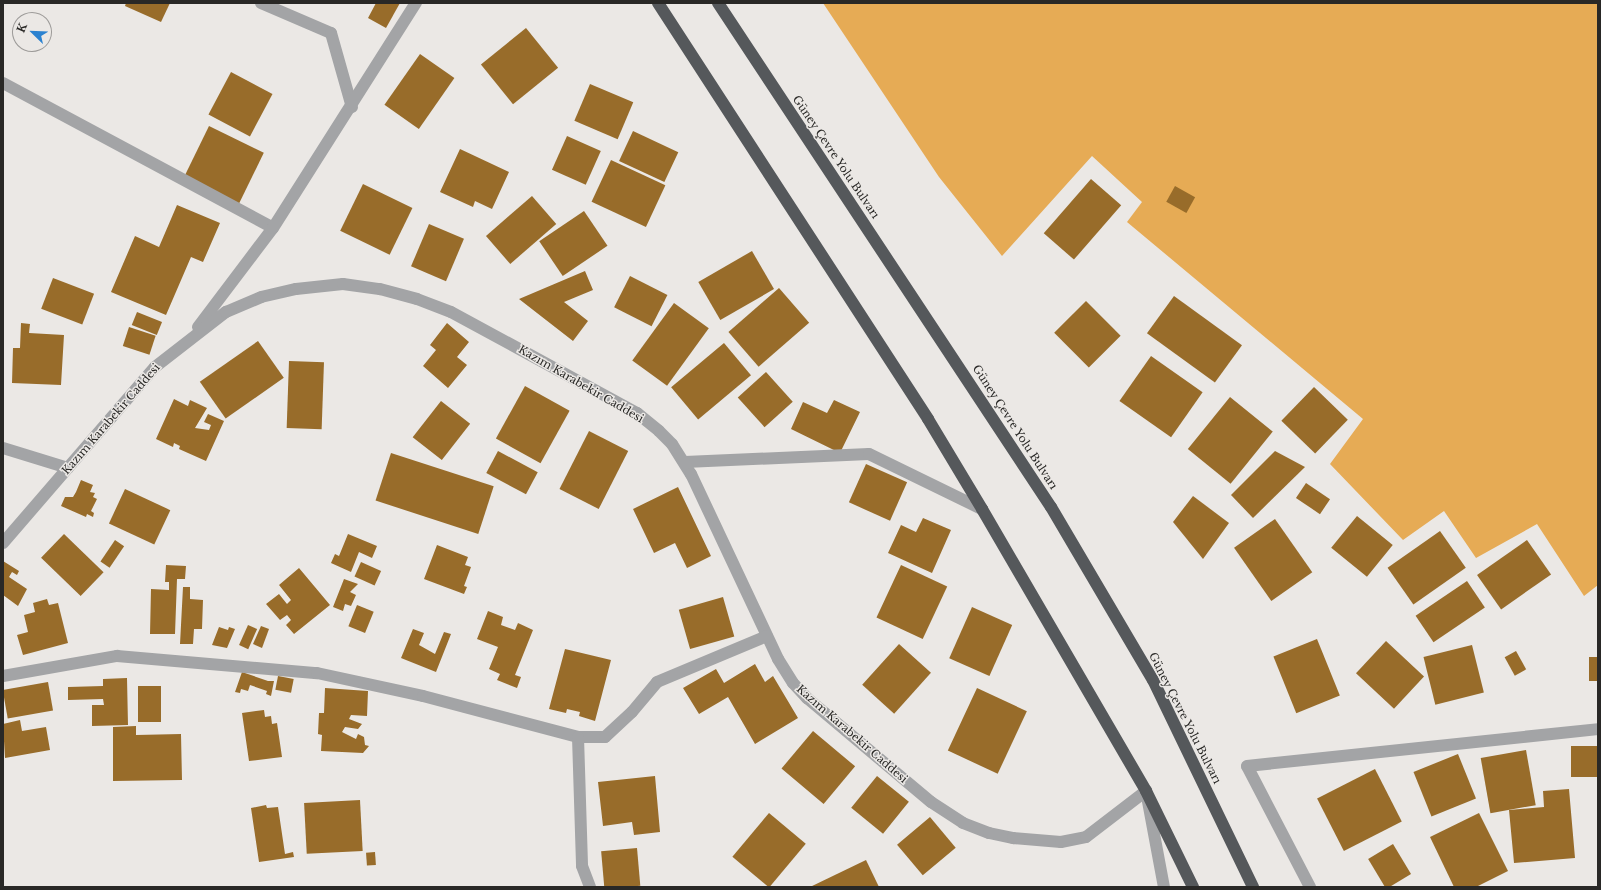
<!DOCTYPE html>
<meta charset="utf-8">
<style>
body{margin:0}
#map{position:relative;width:1601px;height:890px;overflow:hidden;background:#ebe8e5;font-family:"Libre Baskerville",serif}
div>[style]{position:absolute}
.forest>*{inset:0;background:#e6ab55}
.building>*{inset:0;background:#986c2a;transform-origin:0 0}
.minor>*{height:12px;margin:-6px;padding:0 6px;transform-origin:6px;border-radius:6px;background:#a3a4a6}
.highway>*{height:12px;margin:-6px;padding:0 6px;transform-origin:6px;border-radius:6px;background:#55585b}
span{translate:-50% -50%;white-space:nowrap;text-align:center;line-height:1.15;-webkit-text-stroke:3px #ebe8e5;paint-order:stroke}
.street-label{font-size:11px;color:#292826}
.frame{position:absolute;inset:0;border:4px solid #292826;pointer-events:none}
.north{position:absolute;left:12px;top:12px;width:40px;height:40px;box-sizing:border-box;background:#ebe8e5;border:1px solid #9d9b99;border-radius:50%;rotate:293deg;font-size:11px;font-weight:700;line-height:16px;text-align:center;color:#292826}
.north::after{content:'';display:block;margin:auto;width:14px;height:18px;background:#2b82d0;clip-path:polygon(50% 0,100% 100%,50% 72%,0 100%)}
</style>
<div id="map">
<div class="forest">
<div style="clip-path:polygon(823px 3px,1598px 3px,1598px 585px,1584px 596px,1537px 524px,1476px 558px,1444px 511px,1403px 540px,1330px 464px,1363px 419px,1127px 222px,1142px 202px,1092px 156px,1002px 256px,939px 177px)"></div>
</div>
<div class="building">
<div style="clip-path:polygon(126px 3px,170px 3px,161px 22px,125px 6px)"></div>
<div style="clip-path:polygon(376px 3px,400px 3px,386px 28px,368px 18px)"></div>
<div style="left:526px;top:28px;width:51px;height:58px;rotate:51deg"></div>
<div style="left:420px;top:54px;width:42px;height:62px;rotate:35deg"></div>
<div style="left:231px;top:72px;width:47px;height:48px;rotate:28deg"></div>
<div style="left:590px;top:84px;width:47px;height:40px;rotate:23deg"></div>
<div style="left:209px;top:126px;width:61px;height:59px;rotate:26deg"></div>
<div style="left:633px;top:131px;width:50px;height:33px;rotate:25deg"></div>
<div style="left:567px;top:136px;width:37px;height:37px;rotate:24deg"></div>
<div style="clip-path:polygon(460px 149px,509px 172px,492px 209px,475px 201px,473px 207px,440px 192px)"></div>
<div style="left:611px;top:160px;width:60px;height:46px;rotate:25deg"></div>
<div style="left:1091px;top:179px;width:40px;height:72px;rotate:41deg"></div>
<div style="left:363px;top:184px;width:55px;height:52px;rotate:26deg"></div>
<div style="left:1175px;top:186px;width:23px;height:18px;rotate:29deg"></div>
<div style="left:532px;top:196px;width:37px;height:61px;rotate:49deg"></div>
<div style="clip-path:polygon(177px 205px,220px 223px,203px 262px,191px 257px,166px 315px,111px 292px,135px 236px,159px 247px)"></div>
<div style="left:584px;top:211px;width:42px;height:54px;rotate:56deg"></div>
<div style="left:429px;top:224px;width:38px;height:46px;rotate:23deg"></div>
<div style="left:752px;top:251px;width:44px;height:62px;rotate:60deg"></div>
<div style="clip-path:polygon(585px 271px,593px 290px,564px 302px,588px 321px,573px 341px,519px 299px)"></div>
<div style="left:630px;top:276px;width:42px;height:35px;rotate:27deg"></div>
<div style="left:53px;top:278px;width:44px;height:33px;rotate:21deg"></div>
<div style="left:779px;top:288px;width:46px;height:67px;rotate:49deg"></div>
<div style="left:1174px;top:296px;width:84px;height:46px;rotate:36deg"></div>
<div style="left:1086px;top:301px;width:49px;height:45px;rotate:45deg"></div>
<div style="left:674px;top:303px;width:43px;height:71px;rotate:36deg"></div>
<div style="left:137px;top:312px;width:27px;height:14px;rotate:22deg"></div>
<div style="clip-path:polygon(21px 323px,30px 324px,29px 333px,64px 335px,61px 385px,12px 383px,13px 348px,20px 348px)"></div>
<div style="clip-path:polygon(447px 323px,469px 342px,457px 357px,467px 365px,448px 388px,423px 366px,436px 350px,430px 345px)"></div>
<div style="left:129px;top:327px;width:28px;height:20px;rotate:18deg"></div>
<div style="left:258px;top:341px;width:45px;height:71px;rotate:55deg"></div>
<div style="left:724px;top:343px;width:42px;height:69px;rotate:50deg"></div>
<div style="left:1151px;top:356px;width:63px;height:55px;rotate:35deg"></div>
<div style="left:289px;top:361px;width:35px;height:67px;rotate:2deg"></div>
<div style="left:766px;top:372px;width:40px;height:38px;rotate:48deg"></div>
<div style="left:525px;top:386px;width:51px;height:60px;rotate:29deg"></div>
<div style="left:1314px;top:387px;width:47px;height:47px;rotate:44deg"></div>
<div style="left:1230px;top:397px;width:55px;height:67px;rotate:39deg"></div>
<div style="clip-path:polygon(174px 399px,188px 406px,190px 400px,207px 408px,195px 428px,209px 430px,211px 425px,204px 422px,208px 414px,224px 421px,206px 461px,179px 449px,180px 446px,174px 443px,173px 447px,156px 439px)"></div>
<div style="clip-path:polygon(834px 400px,860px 412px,840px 453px,791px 429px,803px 402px,827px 413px)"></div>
<div style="left:441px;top:401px;width:37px;height:46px;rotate:38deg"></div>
<div style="left:589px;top:431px;width:44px;height:65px;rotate:27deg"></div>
<div style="left:498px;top:451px;width:45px;height:25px;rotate:28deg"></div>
<div style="clip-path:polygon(1275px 451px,1305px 467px,1253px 518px,1231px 495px)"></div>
<div style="left:391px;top:453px;width:108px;height:50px;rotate:18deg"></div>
<div style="left:866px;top:464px;width:45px;height:42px;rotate:24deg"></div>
<div style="clip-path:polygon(81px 480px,93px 485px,90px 492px,95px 493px,93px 497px,97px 499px,91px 511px,94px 513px,93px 517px,87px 514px,86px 517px,61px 506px,65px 497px,73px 497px,76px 492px)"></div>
<div style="left:1306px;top:483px;width:29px;height:18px;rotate:34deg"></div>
<div style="clip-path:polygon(678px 487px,711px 556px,687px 568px,675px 543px,654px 553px,633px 509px)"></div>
<div style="left:125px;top:489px;width:50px;height:38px;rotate:25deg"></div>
<div style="clip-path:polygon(1193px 496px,1229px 523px,1203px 559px,1173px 522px)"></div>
<div style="left:1357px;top:516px;width:46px;height:41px;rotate:39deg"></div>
<div style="clip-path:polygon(923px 518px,951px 530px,932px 573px,888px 553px,901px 525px,916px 532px)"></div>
<div style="left:1275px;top:519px;width:65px;height:50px;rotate:55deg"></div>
<div style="left:1440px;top:531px;width:45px;height:64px;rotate:55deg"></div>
<div style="left:64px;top:534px;width:55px;height:33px;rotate:44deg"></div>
<div style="clip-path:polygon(348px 534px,377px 546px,372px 558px,359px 552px,351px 572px,331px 563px,335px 554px,339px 556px)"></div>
<div style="left:115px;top:540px;width:11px;height:26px;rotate:34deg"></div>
<div style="left:1527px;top:540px;width:42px;height:61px;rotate:55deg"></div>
<div style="clip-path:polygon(437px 545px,468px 557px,465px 565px,471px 567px,464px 586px,467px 587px,464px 594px,424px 579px)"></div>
<div style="clip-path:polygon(3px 561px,19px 571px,17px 575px,12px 572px,9px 577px,27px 589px,18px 606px,3px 595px)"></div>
<div style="left:361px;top:562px;width:22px;height:16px;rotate:24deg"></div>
<div style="clip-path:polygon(166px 565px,186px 566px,185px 579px,177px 579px,175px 634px,150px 634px,151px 589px,169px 590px,169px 582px,165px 582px)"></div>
<div style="left:901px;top:565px;width:51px;height:58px;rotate:25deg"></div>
<div style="clip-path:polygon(299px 568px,330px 605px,294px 634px,286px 625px,291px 620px,287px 615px,280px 620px,266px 604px,279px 594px,287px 604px,291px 600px,279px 585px)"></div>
<div style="clip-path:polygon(344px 579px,358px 584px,350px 592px,356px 595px,351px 606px,345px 604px,343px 611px,333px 607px)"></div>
<div style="left:1467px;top:581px;width:32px;height:62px;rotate:56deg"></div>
<div style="clip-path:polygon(183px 587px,190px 587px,190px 599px,203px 600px,202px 629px,194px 629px,193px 644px,180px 644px)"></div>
<div style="left:723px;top:597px;width:41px;height:46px;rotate:74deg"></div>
<div style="clip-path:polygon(47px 599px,49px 605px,58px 603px,68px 643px,23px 655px,17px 635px,28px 632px,24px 615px,35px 612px,33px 603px)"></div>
<div style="left:357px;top:605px;width:18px;height:23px;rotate:22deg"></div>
<div style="left:972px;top:607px;width:44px;height:56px;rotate:24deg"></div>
<div style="clip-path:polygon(488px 611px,503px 617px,501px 625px,515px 630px,518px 623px,533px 630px,515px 675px,521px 677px,517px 688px,497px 680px,500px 674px,489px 669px,498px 647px,477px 639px)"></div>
<div style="left:248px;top:625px;width:10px;height:22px;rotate:24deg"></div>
<div style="clip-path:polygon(261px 626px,269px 629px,262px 648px,253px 644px)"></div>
<div style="clip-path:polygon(219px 627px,228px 630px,229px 627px,235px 629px,227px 648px,212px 645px)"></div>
<div style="clip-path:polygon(413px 629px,424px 633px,419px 645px,435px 654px,444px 632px,451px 634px,436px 672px,401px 658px)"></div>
<div style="left:1317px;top:639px;width:61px;height:47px;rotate:68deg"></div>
<div style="left:1386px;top:641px;width:52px;height:44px;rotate:43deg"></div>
<div style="left:899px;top:644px;width:43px;height:55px;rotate:42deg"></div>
<div style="left:1472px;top:645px;width:49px;height:50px;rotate:76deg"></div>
<div style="clip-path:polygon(565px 649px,611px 660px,595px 721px,579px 716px,580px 712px,567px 709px,566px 713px,549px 709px)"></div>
<div style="left:1516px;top:651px;width:21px;height:13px;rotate:61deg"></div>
<div style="left:1589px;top:657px;width:9px;height:24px"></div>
<div style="clip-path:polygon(755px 664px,765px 682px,773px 676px,798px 718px,755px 744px,728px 697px,699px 714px,683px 688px,716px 669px,724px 683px)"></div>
<div style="clip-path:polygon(242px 672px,268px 681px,274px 681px,271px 696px,266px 694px,267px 691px,250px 685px,248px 691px,241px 689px,240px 693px,235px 692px)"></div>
<div style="left:278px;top:676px;width:16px;height:14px;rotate:11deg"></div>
<div style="clip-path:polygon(127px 678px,128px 725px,92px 726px,92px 705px,104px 705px,103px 699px,68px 700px,68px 687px,103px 686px,103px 679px)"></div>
<div style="left:48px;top:682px;width:29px;height:46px;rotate:80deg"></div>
<div style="left:138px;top:686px;width:23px;height:36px"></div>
<div style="clip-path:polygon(325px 688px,368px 691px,367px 716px,351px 715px,349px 719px,362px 724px,358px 729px,345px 727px,342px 732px,356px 739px,358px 734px,364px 737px,365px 745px,369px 746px,363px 753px,321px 751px,322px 735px,318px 734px,319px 713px,324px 713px)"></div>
<div style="left:977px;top:688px;width:55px;height:69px;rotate:25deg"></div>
<div style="clip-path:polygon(264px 710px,265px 717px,271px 716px,272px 724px,277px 723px,282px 757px,249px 761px,242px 713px)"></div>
<div style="clip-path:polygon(20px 720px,22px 731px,46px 727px,50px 750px,5px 758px,3px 724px)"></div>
<div style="clip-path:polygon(136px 726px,136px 735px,181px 734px,182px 780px,113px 781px,113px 727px)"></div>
<div style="left:813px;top:731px;width:55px;height:49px;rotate:40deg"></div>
<div style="left:1598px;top:746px;width:31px;height:27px;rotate:90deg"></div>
<div style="left:1526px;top:750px;width:56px;height:46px;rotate:80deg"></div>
<div style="left:1458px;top:754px;width:48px;height:48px;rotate:68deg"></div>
<div style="left:1375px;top:769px;width:59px;height:65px;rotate:63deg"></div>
<div style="clip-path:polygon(655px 776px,660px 832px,634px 835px,632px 822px,603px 826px,598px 782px)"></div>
<div style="left:877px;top:776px;width:41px;height:41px;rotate:39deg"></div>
<div style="clip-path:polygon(1569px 789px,1575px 858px,1514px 863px,1509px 810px,1544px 807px,1543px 791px)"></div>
<div style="left:360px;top:800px;width:51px;height:56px;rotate:87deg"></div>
<div style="clip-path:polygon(266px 805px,267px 808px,278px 807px,285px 854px,293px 852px,294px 857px,259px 862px,251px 808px)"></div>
<div style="left:769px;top:813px;width:48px;height:57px;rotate:40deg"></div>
<div style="clip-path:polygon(1479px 813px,1508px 871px,1476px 887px,1454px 887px,1430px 837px)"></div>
<div style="left:930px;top:817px;width:40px;height:43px;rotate:50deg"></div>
<div style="left:1393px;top:844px;width:35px;height:29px;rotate:59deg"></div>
<div style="left:637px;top:848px;width:38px;height:36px;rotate:85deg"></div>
<div style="left:375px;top:852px;width:13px;height:9px;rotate:86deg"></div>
<div style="clip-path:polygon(866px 860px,879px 887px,810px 887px)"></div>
</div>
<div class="minor">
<div style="left:261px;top:3px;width:76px;rotate:23.2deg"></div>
<div style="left:331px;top:33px;width:77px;rotate:74.2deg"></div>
<div style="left:3px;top:83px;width:306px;rotate:28.2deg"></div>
<div style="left:198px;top:327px;width:124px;rotate:-52.9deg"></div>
<div style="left:273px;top:228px;width:267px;rotate:-57.6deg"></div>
<div style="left:3px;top:448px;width:68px;rotate:17.1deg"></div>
<div style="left:685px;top:462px;width:184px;rotate:-2.5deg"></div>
<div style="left:869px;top:454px;width:126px;rotate:26deg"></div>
<div style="left:3px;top:543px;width:233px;rotate:-49.2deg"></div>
<div style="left:155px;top:367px;width:90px;rotate:-37.8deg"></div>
<div style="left:226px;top:312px;width:38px;rotate:-23deg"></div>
<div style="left:261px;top:297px;width:36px;rotate:-13deg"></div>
<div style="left:296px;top:289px;width:47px;rotate:-6.1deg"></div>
<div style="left:343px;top:284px;width:37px;rotate:8deg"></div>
<div style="left:380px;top:289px;width:38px;rotate:15deg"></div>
<div style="left:417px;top:299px;width:36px;rotate:21deg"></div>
<div style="left:451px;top:312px;width:212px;rotate:28.5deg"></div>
<div style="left:637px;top:413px;width:28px;rotate:39deg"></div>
<div style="left:659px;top:431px;width:18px;rotate:45deg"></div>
<div style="left:672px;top:444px;width:36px;rotate:58deg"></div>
<div style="left:691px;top:474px;width:204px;rotate:64.8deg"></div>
<div style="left:778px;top:659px;width:28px;rotate:58deg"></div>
<div style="left:793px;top:683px;width:21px;rotate:47deg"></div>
<div style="left:807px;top:698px;width:162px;rotate:40deg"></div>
<div style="left:931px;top:802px;width:38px;rotate:33deg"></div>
<div style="left:963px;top:823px;width:28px;rotate:21deg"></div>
<div style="left:989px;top:833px;width:25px;rotate:12deg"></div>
<div style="left:1013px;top:838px;width:48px;rotate:4.8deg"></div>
<div style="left:1061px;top:842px;width:25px;rotate:-11deg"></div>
<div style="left:1086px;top:837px;width:76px;rotate:-37.5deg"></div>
<div style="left:1146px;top:791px;width:98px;rotate:79.4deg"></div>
<div style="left:3px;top:676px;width:116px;rotate:-10deg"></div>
<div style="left:117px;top:656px;width:201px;rotate:4.9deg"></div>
<div style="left:317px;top:673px;width:108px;rotate:12.2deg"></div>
<div style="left:423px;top:696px;width:160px;rotate:14.8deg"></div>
<div style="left:578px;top:737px;width:27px"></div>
<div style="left:605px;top:737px;width:37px;rotate:-43deg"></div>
<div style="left:632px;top:712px;width:39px;rotate:-50deg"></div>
<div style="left:657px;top:682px;width:119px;rotate:-22.7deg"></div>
<div style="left:578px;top:737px;width:129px;rotate:88.2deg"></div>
<div style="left:582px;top:866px;width:22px;rotate:69deg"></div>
<div style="left:1310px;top:887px;width:136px;rotate:-117.5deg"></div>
<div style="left:1247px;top:766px;width:353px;rotate:-6deg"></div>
</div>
<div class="highway">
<div style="left:658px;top:3px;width:496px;rotate:57deg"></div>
<div style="left:928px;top:419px;width:105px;rotate:59deg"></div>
<div style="left:982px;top:509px;width:326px;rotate:59.8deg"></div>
<div style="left:1146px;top:791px;width:107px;rotate:63.9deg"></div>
<div style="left:718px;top:3px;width:604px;rotate:56.55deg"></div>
<div style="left:1051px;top:507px;width:201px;rotate:59.5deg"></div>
<div style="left:1153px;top:680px;width:230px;rotate:64.2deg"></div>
</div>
<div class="street-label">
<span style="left:836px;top:157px;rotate:56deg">Güney Çevre Yolu Bulvarı</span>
<span style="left:581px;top:384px;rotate:30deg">Kazım Karabekir Caddesi</span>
<span style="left:111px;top:419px;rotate:-49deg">Kazım Karabekir Caddesi</span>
<span style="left:1015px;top:427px;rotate:57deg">Güney Çevre Yolu Bulvarı</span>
<span style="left:1185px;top:718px;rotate:63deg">Güney Çevre Yolu Bulvarı</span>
<span style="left:852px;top:734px;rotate:41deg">Kazım Karabekir Caddesi</span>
</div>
<div class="frame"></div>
<div class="north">K</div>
</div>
